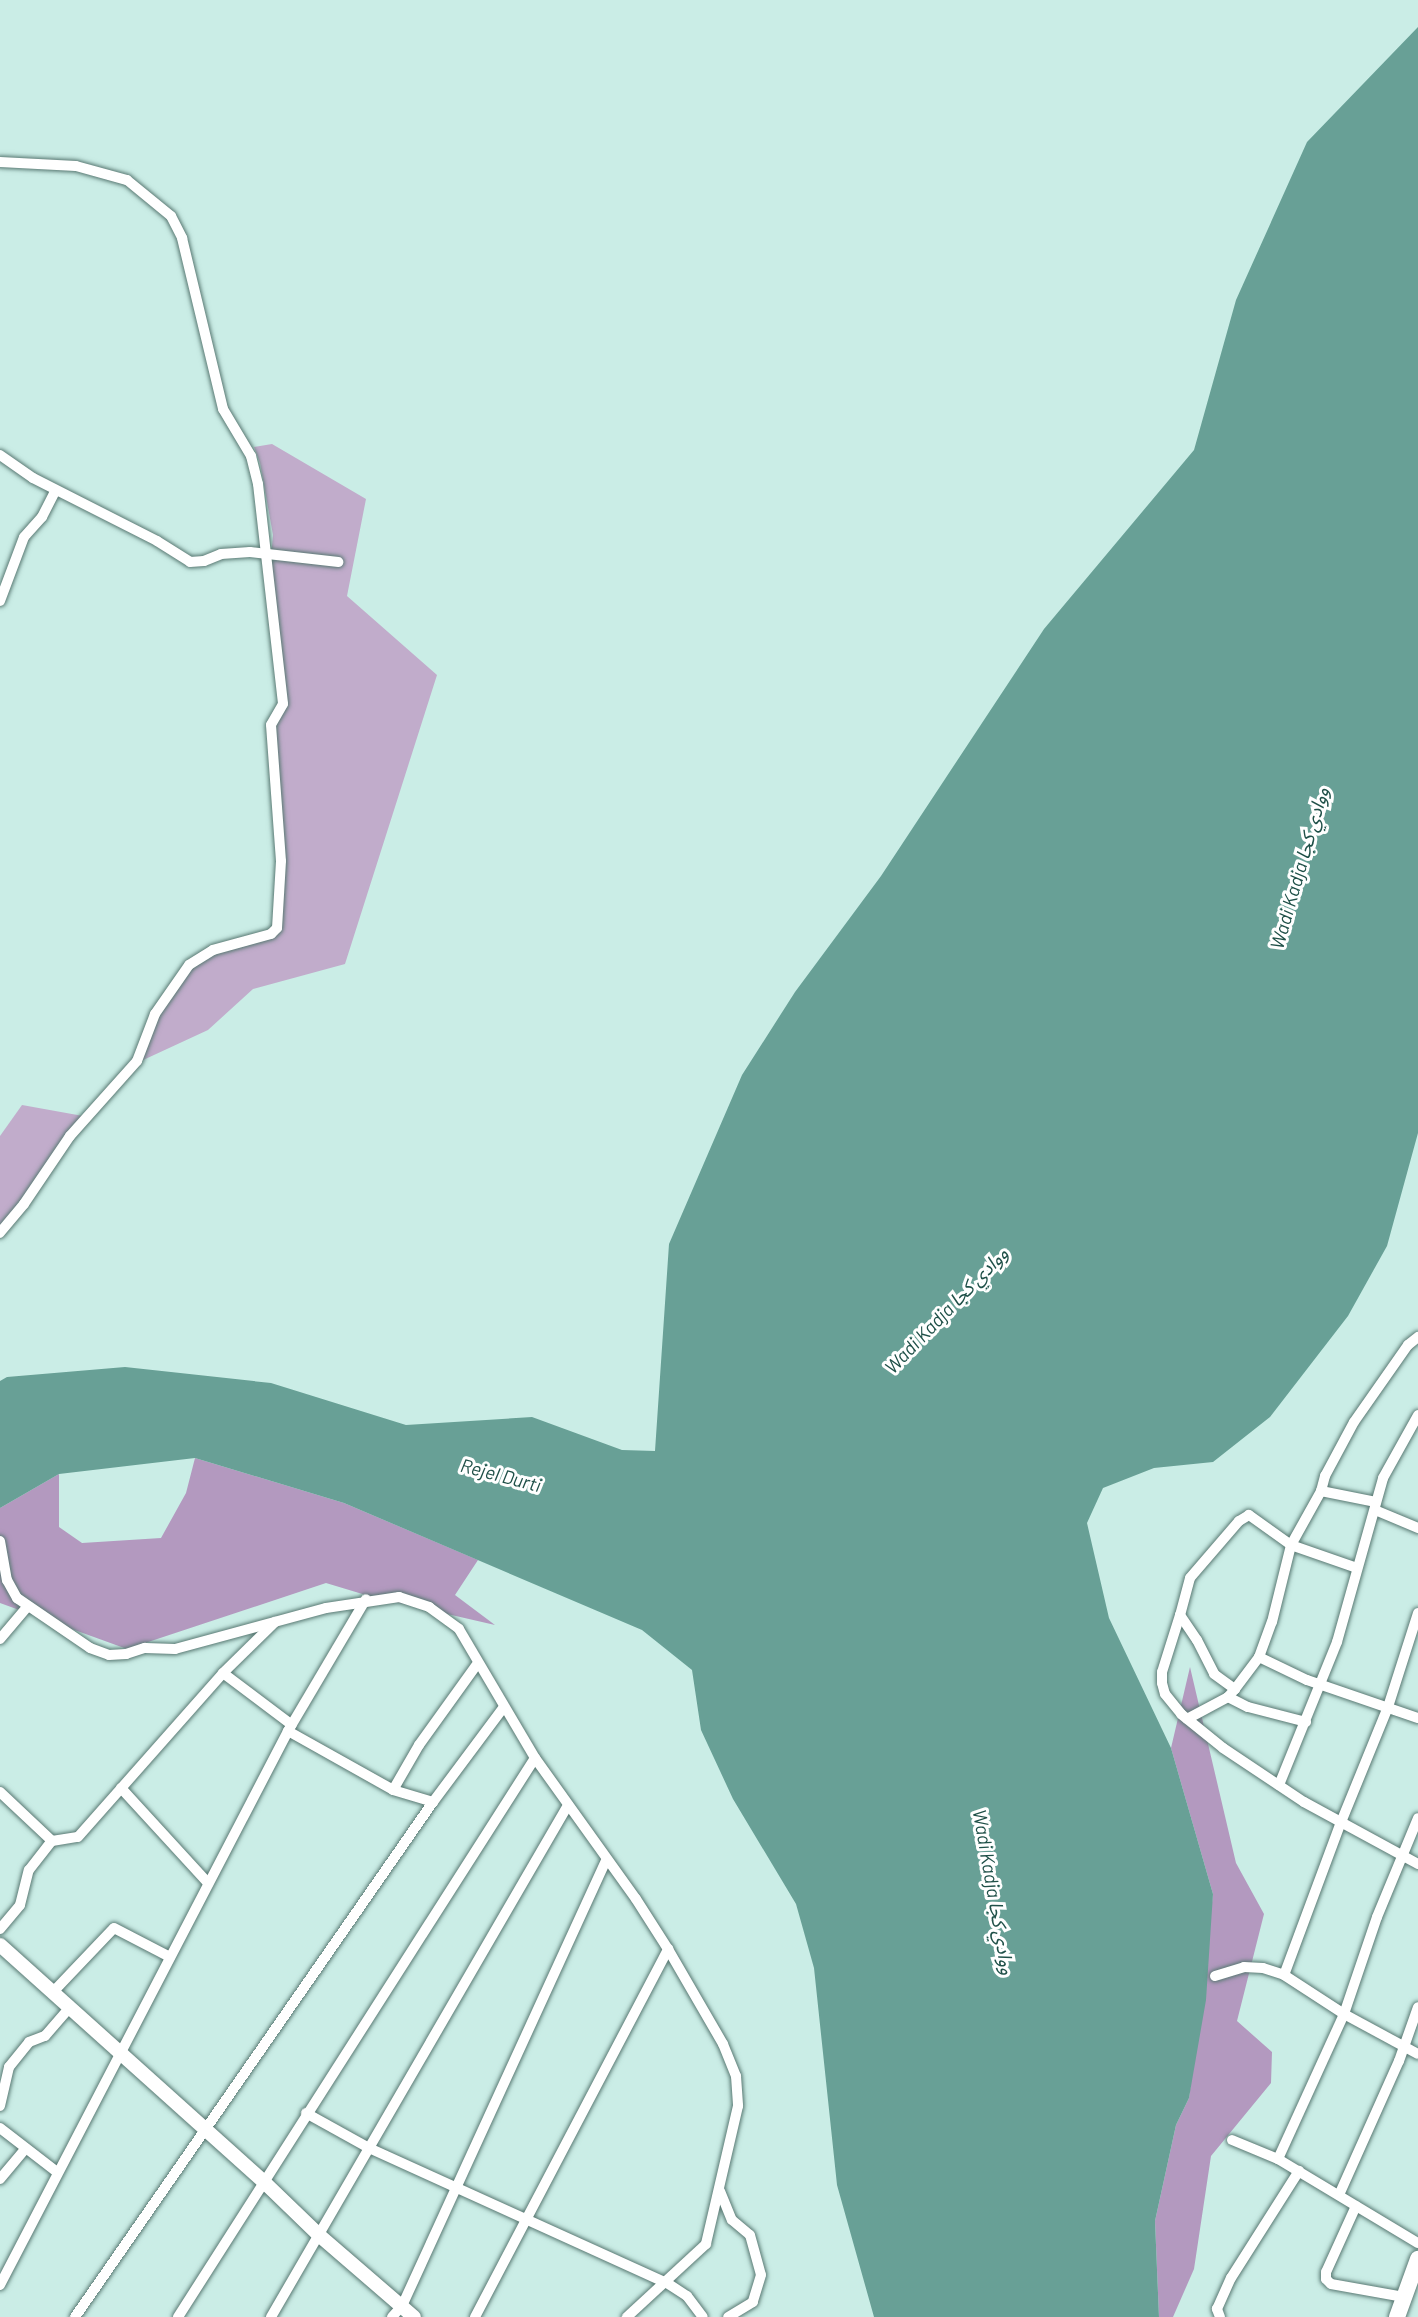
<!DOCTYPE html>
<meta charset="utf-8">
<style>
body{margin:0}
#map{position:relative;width:1418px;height:2317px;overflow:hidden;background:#caede6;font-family:Barlow,"Noto Sans Arabic",sans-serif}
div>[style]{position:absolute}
.green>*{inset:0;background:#c1accb}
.forest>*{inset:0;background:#b399bf}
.water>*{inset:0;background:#68a096}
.roads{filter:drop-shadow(0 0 2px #597973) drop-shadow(0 0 2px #597973)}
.minor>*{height:10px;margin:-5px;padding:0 5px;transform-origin:5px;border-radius:5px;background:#fff}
.tertiary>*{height:14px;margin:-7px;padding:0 7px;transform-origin:7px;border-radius:7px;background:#fff}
.secondary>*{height:16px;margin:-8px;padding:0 8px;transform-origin:8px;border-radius:8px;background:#fff}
span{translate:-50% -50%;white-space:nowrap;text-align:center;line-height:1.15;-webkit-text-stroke:6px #fff;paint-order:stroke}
.water-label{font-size:19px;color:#1f5048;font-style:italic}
</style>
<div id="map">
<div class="green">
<div style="clip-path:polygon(272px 444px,366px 499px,347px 596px,437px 675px,345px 964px,253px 989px,208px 1030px,141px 1061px,157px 1016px,190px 966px,214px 952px,278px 929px,273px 726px,284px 704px,271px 558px,273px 535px,260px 463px,254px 447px)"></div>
<div style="clip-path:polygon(22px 1105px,83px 1116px,0 1228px,0 1136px)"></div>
</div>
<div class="forest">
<div style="clip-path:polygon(195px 1458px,344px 1503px,478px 1560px,455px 1595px,495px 1625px,369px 1596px,326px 1583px,127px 1649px,0 1603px,0 1508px,59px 1474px,59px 1527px,82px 1543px,161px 1538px,186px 1493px)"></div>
<div style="clip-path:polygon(1190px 1667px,1236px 1863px,1264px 1914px,1237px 2021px,1272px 2052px,1271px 2083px,1211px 2156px,1194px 2269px,1173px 2317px,1159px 2317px,1155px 2221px,1176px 2125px,1189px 2098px,1213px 1894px,1171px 1748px)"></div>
</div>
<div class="water">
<div style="clip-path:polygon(1418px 27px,1418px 1133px,1387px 1246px,1348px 1316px,1270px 1417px,1213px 1462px,1154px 1468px,1103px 1488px,1087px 1523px,1109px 1618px,1171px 1748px,1213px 1894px,1206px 2000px,1189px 2098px,1176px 2125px,1155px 2221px,1159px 2317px,874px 2317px,837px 2185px,814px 1968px,796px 1904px,733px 1799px,701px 1730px,692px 1670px,642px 1630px,344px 1503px,195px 1458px,59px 1474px,0 1508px,0 1381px,7px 1377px,125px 1367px,271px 1383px,406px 1425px,532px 1417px,622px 1450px,655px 1451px,669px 1244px,742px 1075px,795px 992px,881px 876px,1044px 629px,1194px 450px,1236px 300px,1307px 142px)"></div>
</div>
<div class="roads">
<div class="minor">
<div style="left:0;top:162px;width:76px;rotate:3deg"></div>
<div style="left:76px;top:166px;width:53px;rotate:15.4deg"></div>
<div style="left:127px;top:180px;width:57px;rotate:39.3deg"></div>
<div style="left:171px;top:216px;width:25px;rotate:63deg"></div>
<div style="left:182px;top:238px;width:176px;rotate:76.5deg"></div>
<div style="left:223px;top:409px;width:55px;rotate:59.2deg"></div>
<div style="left:251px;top:456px;width:29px;rotate:76deg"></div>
<div style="left:258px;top:484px;width:221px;rotate:83.5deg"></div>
<div style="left:283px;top:704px;width:24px;rotate:120deg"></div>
<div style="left:271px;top:725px;width:136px;rotate:85.8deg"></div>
<div style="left:281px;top:861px;width:67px;rotate:93.4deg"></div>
<div style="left:277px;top:928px;width:8px;rotate:135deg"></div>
<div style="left:271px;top:934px;width:60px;rotate:164.6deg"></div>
<div style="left:213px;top:950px;width:28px;rotate:148deg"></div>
<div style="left:189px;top:965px;width:60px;rotate:124.8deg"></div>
<div style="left:155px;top:1014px;width:50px;rotate:111deg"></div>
<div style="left:137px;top:1061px;width:101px;rotate:131.8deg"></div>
<div style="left:70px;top:1136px;width:82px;rotate:124.1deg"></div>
<div style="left:24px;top:1204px;width:38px;rotate:130deg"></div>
<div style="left:0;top:455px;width:40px;rotate:34.9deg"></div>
<div style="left:33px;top:478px;width:139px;rotate:26.9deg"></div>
<div style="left:157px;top:541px;width:39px;rotate:32deg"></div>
<div style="left:190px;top:562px;width:14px;rotate:-4deg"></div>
<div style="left:204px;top:561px;width:18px;rotate:-22deg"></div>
<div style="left:221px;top:554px;width:29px;rotate:-4deg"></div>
<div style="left:250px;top:552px;width:89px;rotate:6.5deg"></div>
<div style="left:0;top:601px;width:68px;rotate:-69.4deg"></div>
<div style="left:24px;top:537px;width:27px;rotate:-48deg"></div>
<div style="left:42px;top:517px;width:30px;rotate:-63deg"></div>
<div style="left:1321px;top:1491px;width:16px;rotate:-75deg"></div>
<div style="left:1325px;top:1476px;width:61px;rotate:-61.8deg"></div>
<div style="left:1354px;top:1422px;width:94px;rotate:-55deg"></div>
<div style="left:1408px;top:1345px;width:13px;rotate:-39deg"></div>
<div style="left:1375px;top:1510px;width:47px;rotate:22.7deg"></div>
<div style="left:0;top:1541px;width:40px;rotate:80deg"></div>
<div style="left:7px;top:1580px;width:21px;rotate:61deg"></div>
<div style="left:17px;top:1598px;width:88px;rotate:34.4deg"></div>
<div style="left:90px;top:1648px;width:20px;rotate:20deg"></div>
<div style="left:109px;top:1655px;width:17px;rotate:-3deg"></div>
<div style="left:126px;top:1654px;width:20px;rotate:-18deg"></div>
<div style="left:145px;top:1648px;width:30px;rotate:2deg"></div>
<div style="left:175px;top:1649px;width:156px;rotate:-15.2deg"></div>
<div style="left:326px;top:1608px;width:74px;rotate:-8.6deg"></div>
<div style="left:399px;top:1597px;width:32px;rotate:18deg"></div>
<div style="left:429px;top:1607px;width:37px;rotate:36deg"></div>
<div style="left:459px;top:1629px;width:150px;rotate:59.5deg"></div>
<div style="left:535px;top:1758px;width:173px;rotate:54.4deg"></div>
<div style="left:636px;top:1899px;width:59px;rotate:57.4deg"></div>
<div style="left:668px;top:1949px;width:110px;rotate:59.9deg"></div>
<div style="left:723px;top:2044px;width:35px;rotate:68deg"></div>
<div style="left:736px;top:2076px;width:30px;rotate:86deg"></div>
<div style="left:738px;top:2106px;width:142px;rotate:103.1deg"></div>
<div style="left:706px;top:2244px;width:108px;rotate:137.3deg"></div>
<div style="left:1357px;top:1568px;width:70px;rotate:-160.8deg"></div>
<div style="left:1291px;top:1545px;width:62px;rotate:-60.9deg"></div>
<div style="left:1321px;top:1491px;width:56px;rotate:11.3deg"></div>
<div style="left:1418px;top:1613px;width:99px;rotate:107.7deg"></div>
<div style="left:1388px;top:1707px;width:124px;rotate:112.2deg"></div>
<div style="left:1341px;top:1822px;width:163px;rotate:110.4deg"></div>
<div style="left:1284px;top:1975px;width:72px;rotate:33deg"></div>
<div style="left:1344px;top:2014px;width:84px;rotate:28.4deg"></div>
<div style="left:1180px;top:1615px;width:60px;rotate:107.5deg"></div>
<div style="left:1162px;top:1672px;width:11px;rotate:90deg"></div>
<div style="left:1162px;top:1683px;width:11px;rotate:75deg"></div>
<div style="left:1165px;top:1694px;width:26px;rotate:51deg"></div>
<div style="left:1181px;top:1714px;width:54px;rotate:39deg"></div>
<div style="left:1223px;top:1748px;width:97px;rotate:33.7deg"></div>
<div style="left:1304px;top:1802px;width:130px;rotate:28.5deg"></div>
<div style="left:0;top:1639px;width:42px;rotate:-49.8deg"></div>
<div style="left:1259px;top:1657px;width:53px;rotate:25.6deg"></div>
<div style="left:1307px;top:1680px;width:117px;rotate:18.9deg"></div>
<div style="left:223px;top:1673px;width:86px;rotate:37deg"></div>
<div style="left:1228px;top:1697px;width:22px;rotate:27deg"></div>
<div style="left:1248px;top:1707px;width:60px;rotate:14.5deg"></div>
<div style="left:1187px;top:1719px;width:47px;rotate:-28.2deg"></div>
<div style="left:1228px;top:1697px;width:11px;rotate:-49deg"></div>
<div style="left:1235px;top:1689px;width:40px;rotate:-53deg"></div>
<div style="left:1259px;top:1657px;width:37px;rotate:-70deg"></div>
<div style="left:1272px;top:1622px;width:79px;rotate:-76.1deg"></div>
<div style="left:1291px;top:1545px;width:52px;rotate:-144.5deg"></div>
<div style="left:1249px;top:1515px;width:12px;rotate:149deg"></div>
<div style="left:1239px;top:1521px;width:75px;rotate:130.7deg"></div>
<div style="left:1190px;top:1578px;width:38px;rotate:105deg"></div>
<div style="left:1180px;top:1615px;width:30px;rotate:56deg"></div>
<div style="left:1197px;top:1640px;width:38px;rotate:63deg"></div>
<div style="left:1214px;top:1674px;width:26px;rotate:36deg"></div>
<div style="left:288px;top:1731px;width:120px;rotate:29.3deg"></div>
<div style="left:393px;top:1790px;width:42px;rotate:16.7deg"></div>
<div style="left:1279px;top:1785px;width:154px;rotate:-67.9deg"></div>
<div style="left:1337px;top:1642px;width:170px;rotate:-74.3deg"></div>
<div style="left:1383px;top:1478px;width:72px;rotate:-60.9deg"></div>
<div style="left:121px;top:1788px;width:129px;rotate:47.5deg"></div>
<div style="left:393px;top:1790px;width:52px;rotate:-60deg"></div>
<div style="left:419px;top:1745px;width:101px;rotate:-54.3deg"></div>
<div style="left:0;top:1792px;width:71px;rotate:43.3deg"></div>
<div style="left:0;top:1929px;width:31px;rotate:-50deg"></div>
<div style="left:20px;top:1905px;width:36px;rotate:-76deg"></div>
<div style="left:29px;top:1870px;width:37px;rotate:-52deg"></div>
<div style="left:52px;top:1841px;width:26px;rotate:-9deg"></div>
<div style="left:78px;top:1837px;width:219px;rotate:-48.5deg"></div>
<div style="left:223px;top:1673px;width:73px;rotate:-44.4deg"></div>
<div style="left:1215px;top:1976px;width:30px;rotate:-17deg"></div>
<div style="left:1244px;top:1967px;width:19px;rotate:3deg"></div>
<div style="left:1263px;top:1968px;width:22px;rotate:18deg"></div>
<div style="left:53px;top:1992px;width:88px;rotate:-46.4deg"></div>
<div style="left:114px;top:1928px;width:63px;rotate:27.4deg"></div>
<div style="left:0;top:2106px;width:40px;rotate:-77deg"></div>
<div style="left:9px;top:2067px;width:32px;rotate:-51deg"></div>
<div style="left:29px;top:2042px;width:17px;rotate:-21deg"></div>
<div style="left:45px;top:2036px;width:38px;rotate:-49deg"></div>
<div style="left:306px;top:2113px;width:72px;rotate:29.1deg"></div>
<div style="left:369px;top:2148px;width:327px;rotate:24.4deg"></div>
<div style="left:667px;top:2283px;width:24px;rotate:33deg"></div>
<div style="left:687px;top:2296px;width:26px;rotate:53deg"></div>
<div style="left:0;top:2128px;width:72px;rotate:37.7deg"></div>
<div style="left:1232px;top:2140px;width:50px;rotate:22.4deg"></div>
<div style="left:1278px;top:2159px;width:163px;rotate:31deg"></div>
<div style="left:1278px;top:2159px;width:159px;rotate:-65.5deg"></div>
<div style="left:1344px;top:2014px;width:102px;rotate:-71.2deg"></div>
<div style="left:1377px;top:1917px;width:107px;rotate:-67.5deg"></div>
<div style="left:0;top:2179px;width:40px;rotate:-50deg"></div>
<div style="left:720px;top:2191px;width:31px;rotate:68deg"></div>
<div style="left:732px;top:2220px;width:23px;rotate:40deg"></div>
<div style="left:750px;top:2235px;width:41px;rotate:74.6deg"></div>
<div style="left:761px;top:2275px;width:28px;rotate:107deg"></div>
<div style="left:753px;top:2302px;width:29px;rotate:149deg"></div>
<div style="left:1339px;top:2195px;width:147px;rotate:-65.9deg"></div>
<div style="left:1399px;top:2061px;width:57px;rotate:-70.6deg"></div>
<div style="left:1356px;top:2206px;width:72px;rotate:114.4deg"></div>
<div style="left:1326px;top:2272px;width:7px;rotate:90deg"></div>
<div style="left:1326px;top:2279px;width:7px;rotate:45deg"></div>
<div style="left:1331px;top:2284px;width:74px;rotate:10.1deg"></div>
<div style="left:0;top:2285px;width:624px;rotate:-62.53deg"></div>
<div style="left:288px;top:1731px;width:153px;rotate:-59.4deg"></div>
<div style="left:75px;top:2317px;width:627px;rotate:-55.2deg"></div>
<div style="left:433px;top:1802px;width:117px;rotate:-53.3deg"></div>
<div style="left:178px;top:2317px;width:663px;rotate:-57.44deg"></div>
<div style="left:271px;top:2317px;width:592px;rotate:-59.88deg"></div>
<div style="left:392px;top:2317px;width:15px;rotate:-48deg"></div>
<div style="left:402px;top:2306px;width:490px;rotate:-65.4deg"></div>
<div style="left:475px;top:2317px;width:416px;rotate:-62.3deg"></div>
<div style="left:1220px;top:2317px;width:9px;rotate:-111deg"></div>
<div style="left:1217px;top:2309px;width:34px;rotate:-66deg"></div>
<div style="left:1231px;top:2278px;width:127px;rotate:-57.6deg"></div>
</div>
<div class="tertiary">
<div style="left:0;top:1945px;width:353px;rotate:41.9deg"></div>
<div style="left:263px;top:2181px;width:79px;rotate:44deg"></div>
<div style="left:320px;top:2236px;width:124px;rotate:40.8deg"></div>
</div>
<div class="secondary">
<div style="left:1397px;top:2317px;width:62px;rotate:-70.1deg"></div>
</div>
</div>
<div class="water-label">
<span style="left:1299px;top:868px;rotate:-74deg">Wadi Kadja ووادي كجا</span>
<span style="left:946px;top:1310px;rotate:-46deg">Wadi Kadja ووادي كجا</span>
<span style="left:501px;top:1475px;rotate:15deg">Rejel Durti</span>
<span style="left:994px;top:1892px;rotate:80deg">Wadi Kadja ووادي كجا</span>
</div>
</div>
